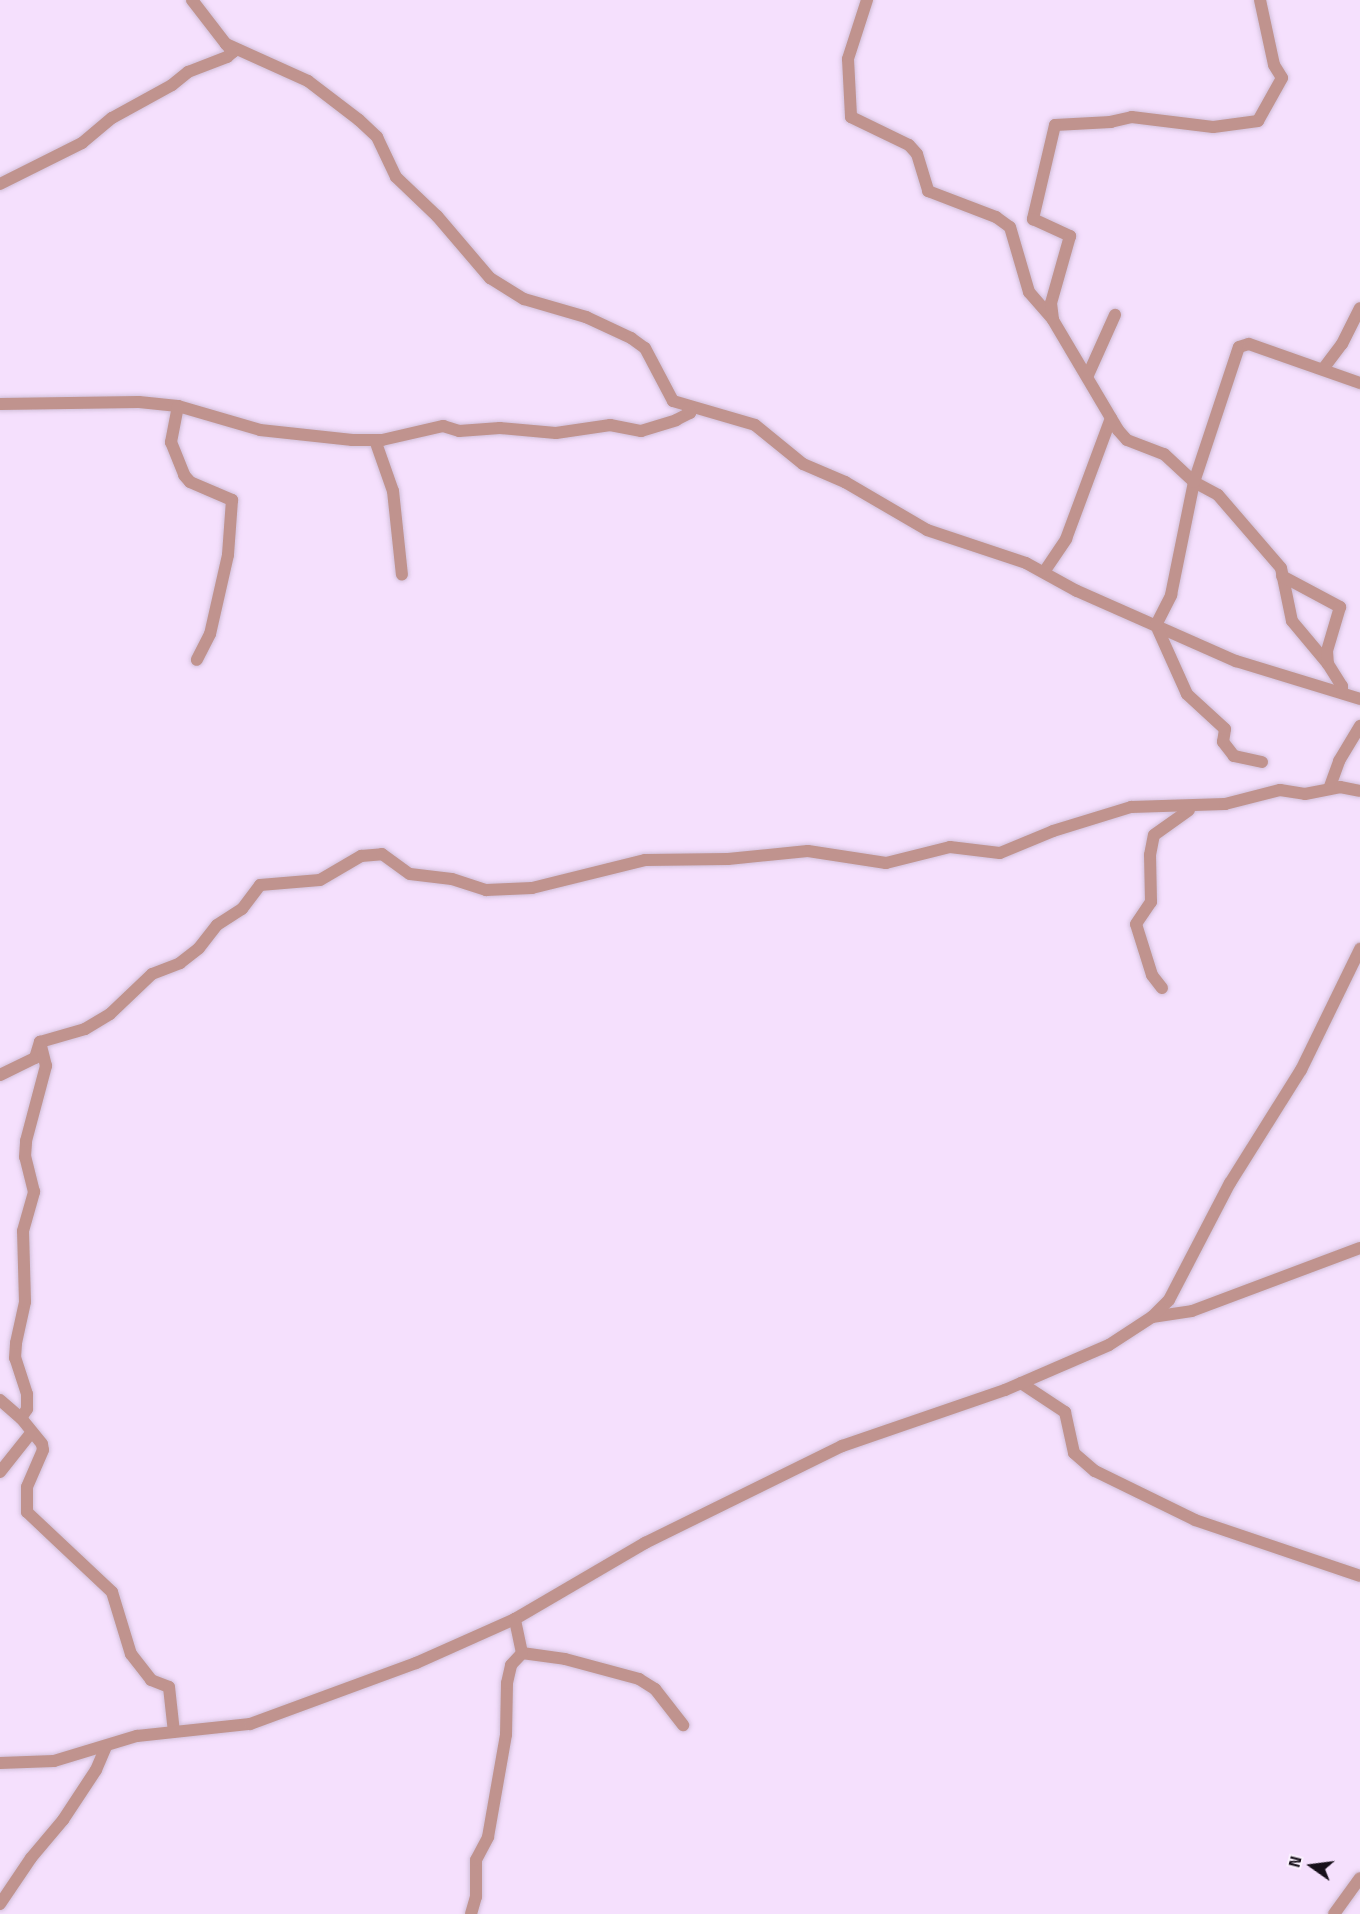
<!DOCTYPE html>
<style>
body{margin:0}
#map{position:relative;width:1360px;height:1914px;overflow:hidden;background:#f5e0fd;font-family:"Titillium Web",sans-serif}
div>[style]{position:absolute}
.roads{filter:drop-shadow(0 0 2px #d1bfd9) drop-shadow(0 0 2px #d1bfd9)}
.street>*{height:12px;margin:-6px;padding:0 6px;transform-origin:6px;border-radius:6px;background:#c0938e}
span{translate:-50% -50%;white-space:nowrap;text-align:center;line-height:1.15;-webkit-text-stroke:4.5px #fbf2fe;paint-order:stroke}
.north{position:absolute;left:1282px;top:1836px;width:60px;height:60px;-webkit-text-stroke:4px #fbf2fe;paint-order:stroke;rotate:284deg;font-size:16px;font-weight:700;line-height:24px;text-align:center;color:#17101a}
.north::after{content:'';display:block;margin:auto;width:21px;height:27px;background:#17101a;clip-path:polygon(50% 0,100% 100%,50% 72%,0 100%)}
</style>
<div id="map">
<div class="roads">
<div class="street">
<div style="left:192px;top:0;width:56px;rotate:52.3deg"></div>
<div style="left:226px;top:44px;width:90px;rotate:24.3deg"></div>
<div style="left:308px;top:81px;width:64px;rotate:37.4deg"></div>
<div style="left:359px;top:120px;width:25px;rotate:43deg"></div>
<div style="left:377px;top:137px;width:44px;rotate:64.6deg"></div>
<div style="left:396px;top:177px;width:57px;rotate:43.6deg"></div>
<div style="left:437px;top:216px;width:82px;rotate:49.5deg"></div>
<div style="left:490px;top:278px;width:40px;rotate:32deg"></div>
<div style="left:524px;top:299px;width:65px;rotate:16.2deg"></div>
<div style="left:586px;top:317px;width:50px;rotate:25deg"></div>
<div style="left:631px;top:338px;width:17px;rotate:36deg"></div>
<div style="left:645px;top:348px;width:60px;rotate:62.2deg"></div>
<div style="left:673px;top:401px;width:85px;rotate:16.3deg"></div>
<div style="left:755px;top:425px;width:62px;rotate:39.1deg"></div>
<div style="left:803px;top:464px;width:46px;rotate:23.2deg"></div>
<div style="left:845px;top:482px;width:95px;rotate:30.3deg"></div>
<div style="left:927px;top:530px;width:104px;rotate:18.4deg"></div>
<div style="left:1026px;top:563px;width:58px;rotate:28.8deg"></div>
<div style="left:1077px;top:591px;width:174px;rotate:23.8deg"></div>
<div style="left:1236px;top:661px;width:130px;rotate:17deg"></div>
<div style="left:867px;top:0;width:62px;rotate:107.9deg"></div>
<div style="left:848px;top:59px;width:58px;rotate:87deg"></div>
<div style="left:851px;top:117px;width:64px;rotate:25.8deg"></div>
<div style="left:909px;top:145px;width:12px;rotate:48deg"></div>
<div style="left:917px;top:154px;width:39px;rotate:73deg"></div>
<div style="left:928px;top:191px;width:73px;rotate:20.9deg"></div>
<div style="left:996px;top:217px;width:17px;rotate:36deg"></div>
<div style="left:1010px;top:227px;width:68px;rotate:73.7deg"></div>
<div style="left:1029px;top:292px;width:37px;rotate:49deg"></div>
<div style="left:1260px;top:0;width:66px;rotate:77.8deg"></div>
<div style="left:1274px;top:65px;width:15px;rotate:58deg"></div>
<div style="left:1282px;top:78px;width:49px;rotate:119.2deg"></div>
<div style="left:1258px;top:121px;width:45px;rotate:172.4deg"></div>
<div style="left:1213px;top:127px;width:82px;rotate:-173deg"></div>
<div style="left:1132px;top:117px;width:22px;rotate:167deg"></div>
<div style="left:1111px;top:122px;width:56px;rotate:176.9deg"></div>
<div style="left:1055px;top:125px;width:97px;rotate:103.2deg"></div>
<div style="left:1033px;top:219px;width:41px;rotate:24.7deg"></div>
<div style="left:1070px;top:236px;width:70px;rotate:105.8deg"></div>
<div style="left:1051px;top:303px;width:17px;rotate:83deg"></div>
<div style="left:1053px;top:320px;width:128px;rotate:59.4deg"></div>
<div style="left:1118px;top:430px;width:13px;rotate:48deg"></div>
<div style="left:1127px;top:440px;width:40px;rotate:21deg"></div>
<div style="left:1164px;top:454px;width:41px;rotate:43deg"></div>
<div style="left:1194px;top:482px;width:27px;rotate:28deg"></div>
<div style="left:1218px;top:495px;width:96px;rotate:49.2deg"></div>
<div style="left:1281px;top:568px;width:54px;rotate:78.3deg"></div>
<div style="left:1292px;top:621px;width:56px;rotate:50.1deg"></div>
<div style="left:1328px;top:664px;width:26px;rotate:58deg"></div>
<div style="left:1342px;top:686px;width:7px;rotate:90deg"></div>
<div style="left:0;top:184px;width:92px;rotate:-26.6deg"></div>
<div style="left:82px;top:143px;width:39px;rotate:-40deg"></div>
<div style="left:112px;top:118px;width:68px;rotate:-28.8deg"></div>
<div style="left:172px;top:85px;width:21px;rotate:-39deg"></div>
<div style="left:188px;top:72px;width:42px;rotate:-21deg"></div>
<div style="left:227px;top:57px;width:8px;rotate:-40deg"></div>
<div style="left:233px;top:52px;width:11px;rotate:-131deg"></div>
<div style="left:1323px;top:369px;width:31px;rotate:-53deg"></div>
<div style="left:1342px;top:344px;width:40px;rotate:-63.4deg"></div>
<div style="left:1088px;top:375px;width:66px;rotate:-65.8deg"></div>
<div style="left:0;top:404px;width:139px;rotate:-0.8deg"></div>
<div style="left:139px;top:402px;width:39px;rotate:6deg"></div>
<div style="left:178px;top:406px;width:85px;rotate:16.3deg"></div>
<div style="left:260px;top:430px;width:93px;rotate:6.2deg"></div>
<div style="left:352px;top:440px;width:30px"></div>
<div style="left:382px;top:440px;width:63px;rotate:-12.9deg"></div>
<div style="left:443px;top:426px;width:17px;rotate:17deg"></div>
<div style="left:459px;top:431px;width:41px;rotate:-4.2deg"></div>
<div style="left:500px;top:428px;width:56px;rotate:5.1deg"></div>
<div style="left:556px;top:433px;width:55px;rotate:-8.4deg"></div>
<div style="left:610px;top:425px;width:32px;rotate:11deg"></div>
<div style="left:641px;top:431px;width:37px;rotate:-17deg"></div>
<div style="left:676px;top:420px;width:16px;rotate:-27deg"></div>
<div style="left:690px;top:413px;width:5px;rotate:-112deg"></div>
<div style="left:178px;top:406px;width:37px;rotate:101deg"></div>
<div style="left:171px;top:442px;width:35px;rotate:68deg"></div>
<div style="left:184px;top:475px;width:9px;rotate:49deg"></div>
<div style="left:190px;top:482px;width:46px;rotate:23.2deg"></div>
<div style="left:232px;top:500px;width:55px;rotate:94.2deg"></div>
<div style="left:228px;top:555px;width:81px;rotate:102.8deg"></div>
<div style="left:210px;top:634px;width:29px;rotate:117deg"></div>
<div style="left:375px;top:440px;width:54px;rotate:70.6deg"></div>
<div style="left:393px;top:491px;width:84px;rotate:83.9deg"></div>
<div style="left:1044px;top:572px;width:40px;rotate:-56deg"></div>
<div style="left:1066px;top:539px;width:129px;rotate:-69.6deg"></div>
<div style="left:1282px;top:576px;width:66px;rotate:28.1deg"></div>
<div style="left:1340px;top:607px;width:46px;rotate:106.5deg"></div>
<div style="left:1327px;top:651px;width:13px;rotate:86deg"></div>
<div style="left:1262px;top:762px;width:29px;rotate:-168deg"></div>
<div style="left:1234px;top:756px;width:18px;rotate:-128deg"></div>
<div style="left:1223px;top:742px;width:13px;rotate:-81deg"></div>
<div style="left:1225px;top:729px;width:52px;rotate:-137.4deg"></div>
<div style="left:1187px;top:694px;width:76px;rotate:-114.2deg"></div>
<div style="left:1156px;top:625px;width:34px;rotate:-63deg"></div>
<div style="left:1171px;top:595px;width:115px;rotate:-78.5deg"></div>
<div style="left:1194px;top:482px;width:142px;rotate:-71.6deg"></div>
<div style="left:1239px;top:347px;width:10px;rotate:-17deg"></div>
<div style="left:1249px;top:344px;width:118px;rotate:19.4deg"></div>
<div style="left:1329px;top:789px;width:30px;rotate:-70deg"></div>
<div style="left:1339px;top:761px;width:41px;rotate:-59deg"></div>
<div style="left:1162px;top:988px;width:16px;rotate:-128deg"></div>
<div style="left:1152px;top:975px;width:53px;rotate:-107.4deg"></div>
<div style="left:1136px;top:924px;width:27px;rotate:-56deg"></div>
<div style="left:1151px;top:902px;width:47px;rotate:-91.2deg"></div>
<div style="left:1150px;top:855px;width:20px;rotate:-79deg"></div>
<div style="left:1154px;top:835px;width:43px;rotate:-35.5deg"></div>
<div style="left:0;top:1075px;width:39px;rotate:-26deg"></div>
<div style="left:35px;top:1058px;width:17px;rotate:-73deg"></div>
<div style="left:40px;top:1042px;width:47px;rotate:-16.1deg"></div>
<div style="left:85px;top:1029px;width:29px;rotate:-31deg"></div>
<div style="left:110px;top:1014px;width:58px;rotate:-43.6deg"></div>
<div style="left:152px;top:974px;width:30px;rotate:-21deg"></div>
<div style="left:180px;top:963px;width:24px;rotate:-38deg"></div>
<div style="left:199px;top:948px;width:29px;rotate:-52deg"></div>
<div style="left:217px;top:925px;width:30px;rotate:-33deg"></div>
<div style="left:242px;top:909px;width:30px;rotate:-53deg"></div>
<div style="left:260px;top:885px;width:60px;rotate:-4.8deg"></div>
<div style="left:320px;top:880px;width:48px;rotate:-30.3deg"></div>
<div style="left:361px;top:856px;width:21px;rotate:-5deg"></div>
<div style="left:382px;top:854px;width:34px;rotate:36deg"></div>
<div style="left:410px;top:874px;width:42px;rotate:6.8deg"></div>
<div style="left:452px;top:879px;width:36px;rotate:18deg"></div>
<div style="left:486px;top:890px;width:46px;rotate:-2.5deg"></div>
<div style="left:532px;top:888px;width:116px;rotate:-13.9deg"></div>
<div style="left:645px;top:860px;width:83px;rotate:-0.7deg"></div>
<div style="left:728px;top:859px;width:80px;rotate:-5.7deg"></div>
<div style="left:808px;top:851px;width:79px;rotate:8.7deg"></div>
<div style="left:886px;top:863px;width:66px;rotate:-14deg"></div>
<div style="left:950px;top:847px;width:50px;rotate:6.8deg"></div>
<div style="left:1000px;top:853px;width:57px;rotate:-22.5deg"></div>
<div style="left:1053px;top:831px;width:82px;rotate:-17.1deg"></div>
<div style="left:1131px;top:807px;width:94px;rotate:-1.8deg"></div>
<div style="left:1225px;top:804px;width:57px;rotate:-14.3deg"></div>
<div style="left:1280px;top:790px;width:25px;rotate:9deg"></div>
<div style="left:1305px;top:794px;width:36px;rotate:-11deg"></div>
<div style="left:1340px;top:787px;width:20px;rotate:11deg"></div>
<div style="left:1152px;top:1317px;width:40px;rotate:-8.5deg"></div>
<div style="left:1192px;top:1311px;width:179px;rotate:-20.6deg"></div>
<div style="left:1021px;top:1383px;width:53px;rotate:33.4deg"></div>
<div style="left:1065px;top:1412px;width:42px;rotate:77.6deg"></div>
<div style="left:1074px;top:1453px;width:28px;rotate:41deg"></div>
<div style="left:1095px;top:1471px;width:111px;rotate:26.1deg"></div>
<div style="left:1195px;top:1520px;width:174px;rotate:18.7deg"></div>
<div style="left:0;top:1400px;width:28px;rotate:41deg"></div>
<div style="left:21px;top:1418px;width:33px;rotate:51deg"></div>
<div style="left:42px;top:1444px;width:6px;rotate:81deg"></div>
<div style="left:43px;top:1450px;width:40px;rotate:113.4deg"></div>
<div style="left:27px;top:1487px;width:25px;rotate:90deg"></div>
<div style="left:27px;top:1512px;width:117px;rotate:43.3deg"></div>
<div style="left:112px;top:1592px;width:65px;rotate:73deg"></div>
<div style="left:131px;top:1654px;width:33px;rotate:52deg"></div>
<div style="left:151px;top:1680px;width:19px;rotate:21deg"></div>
<div style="left:169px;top:1687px;width:45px;rotate:83.7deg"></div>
<div style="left:21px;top:1418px;width:11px;rotate:-56deg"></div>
<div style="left:27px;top:1409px;width:15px;rotate:-90deg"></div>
<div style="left:27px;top:1394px;width:38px;rotate:-108deg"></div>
<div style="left:15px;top:1358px;width:15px;rotate:-86deg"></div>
<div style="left:16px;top:1343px;width:42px;rotate:-77.6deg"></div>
<div style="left:25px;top:1302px;width:71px;rotate:-91.6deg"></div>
<div style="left:23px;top:1231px;width:41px;rotate:-74.2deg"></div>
<div style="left:34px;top:1192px;width:36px;rotate:-104deg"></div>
<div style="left:25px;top:1157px;width:16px;rotate:-86deg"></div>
<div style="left:26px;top:1141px;width:78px;rotate:-75.1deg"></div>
<div style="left:46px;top:1066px;width:25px;rotate:-104deg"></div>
<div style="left:0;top:1472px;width:50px;rotate:-51.5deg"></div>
<div style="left:522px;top:1653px;width:43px;rotate:7.9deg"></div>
<div style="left:565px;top:1659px;width:77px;rotate:15.1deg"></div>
<div style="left:639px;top:1679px;width:19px;rotate:32deg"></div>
<div style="left:655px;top:1689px;width:46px;rotate:52.1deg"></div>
<div style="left:0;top:1763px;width:54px;rotate:-2.1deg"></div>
<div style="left:54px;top:1761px;width:87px;rotate:-16.8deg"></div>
<div style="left:137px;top:1736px;width:114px;rotate:-6.1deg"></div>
<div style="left:250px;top:1724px;width:177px;rotate:-20.2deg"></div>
<div style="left:416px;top:1663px;width:108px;rotate:-24deg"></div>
<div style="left:515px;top:1619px;width:151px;rotate:-30.3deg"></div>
<div style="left:645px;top:1543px;width:220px;rotate:-26.2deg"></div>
<div style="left:842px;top:1446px;width:172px;rotate:-19deg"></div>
<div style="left:1005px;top:1390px;width:113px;rotate:-23.4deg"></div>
<div style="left:1109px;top:1345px;width:51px;rotate:-33.1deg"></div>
<div style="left:1152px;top:1317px;width:24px;rotate:-45deg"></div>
<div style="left:1169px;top:1300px;width:132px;rotate:-62.5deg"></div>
<div style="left:1230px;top:1183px;width:133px;rotate:-57.9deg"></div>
<div style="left:1301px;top:1070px;width:135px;rotate:-64deg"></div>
<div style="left:0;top:1904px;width:55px;rotate:-56deg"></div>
<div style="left:31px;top:1858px;width:50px;rotate:-49.9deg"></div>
<div style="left:63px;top:1820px;width:60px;rotate:-56.6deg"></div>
<div style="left:96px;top:1770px;width:26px;rotate:-67deg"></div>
<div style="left:471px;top:1914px;width:18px;rotate:-74deg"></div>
<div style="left:476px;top:1897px;width:37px;rotate:-90deg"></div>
<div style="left:476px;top:1860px;width:26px;rotate:-62deg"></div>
<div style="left:488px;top:1837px;width:104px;rotate:-80deg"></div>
<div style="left:506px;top:1735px;width:52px;rotate:-88.9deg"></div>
<div style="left:507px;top:1683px;width:18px;rotate:-77deg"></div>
<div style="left:511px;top:1665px;width:16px;rotate:-47deg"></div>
<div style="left:522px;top:1653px;width:35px;rotate:-102deg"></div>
<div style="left:1334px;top:1914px;width:44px;rotate:-54.2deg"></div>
</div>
</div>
<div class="north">N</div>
</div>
